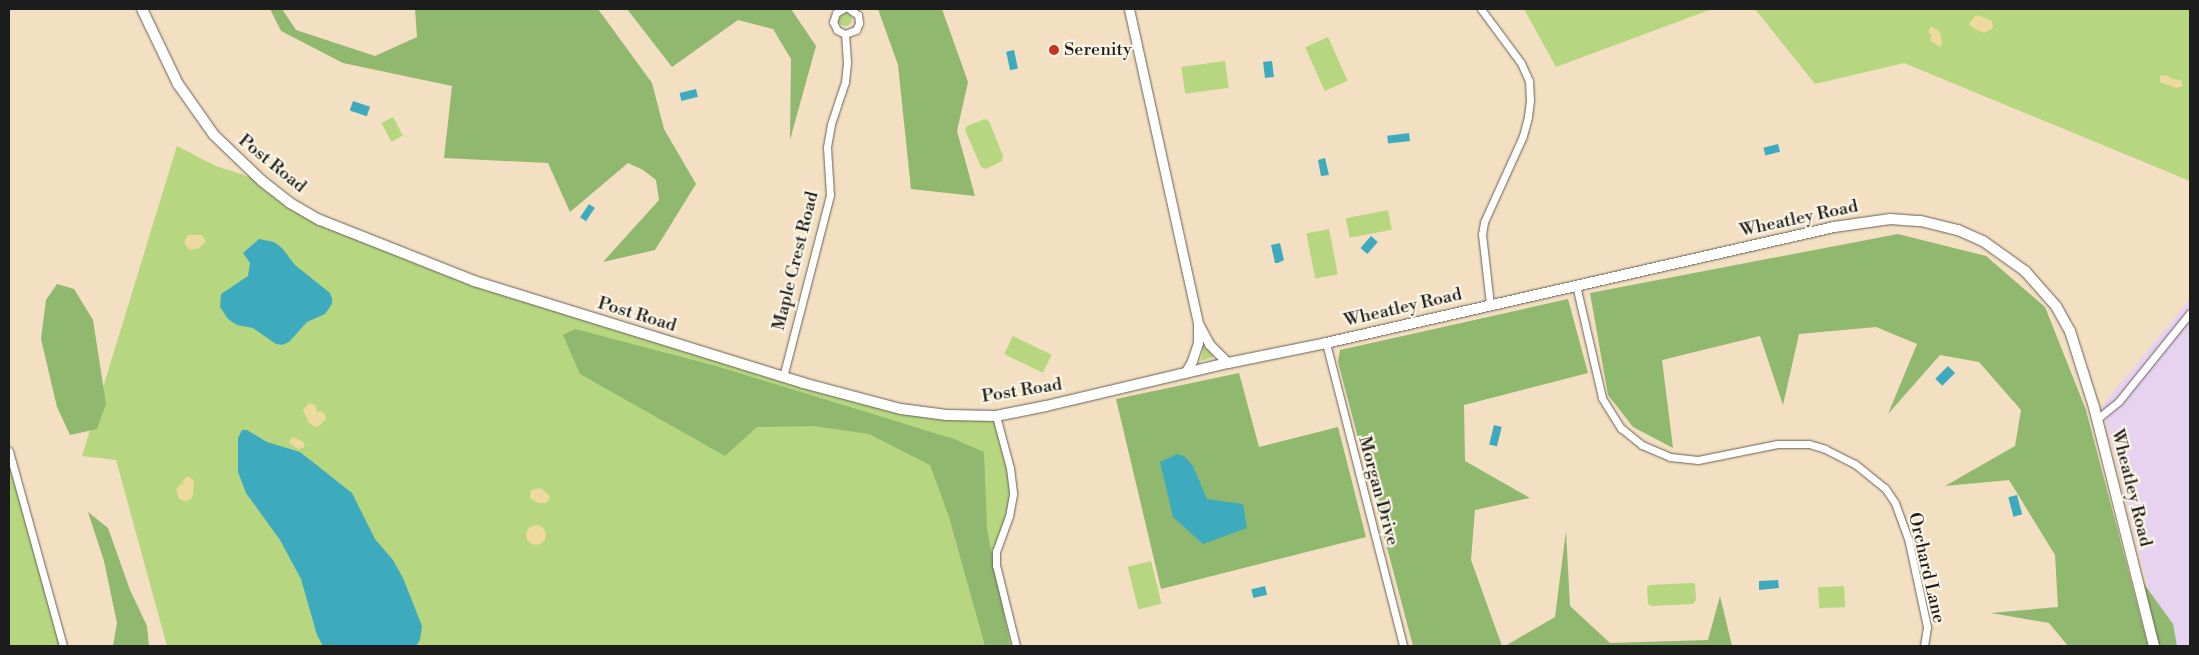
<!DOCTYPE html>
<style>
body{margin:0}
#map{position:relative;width:2199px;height:655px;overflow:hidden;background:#f3dfc2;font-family:"Libre Bodoni",serif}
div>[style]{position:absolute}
.built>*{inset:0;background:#e7d2ef}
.green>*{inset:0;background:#b6d77f;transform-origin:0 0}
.round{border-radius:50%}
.forest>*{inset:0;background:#90b86e}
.sand>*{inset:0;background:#eeda9e}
.water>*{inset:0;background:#3eaabe;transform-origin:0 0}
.roads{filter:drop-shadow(0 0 1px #676056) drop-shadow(0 0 1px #676056)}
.minor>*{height:7px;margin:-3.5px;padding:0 3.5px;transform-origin:3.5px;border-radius:3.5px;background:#fff}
.tertiary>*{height:9px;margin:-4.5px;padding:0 4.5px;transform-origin:4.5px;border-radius:4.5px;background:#fff}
.secondary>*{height:10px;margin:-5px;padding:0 5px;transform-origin:5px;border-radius:5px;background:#fff}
.dots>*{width:14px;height:14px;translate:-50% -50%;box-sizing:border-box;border:2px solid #fcf5e5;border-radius:50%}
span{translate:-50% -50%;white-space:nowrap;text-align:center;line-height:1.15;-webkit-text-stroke:4.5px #fcf5e5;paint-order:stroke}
.poi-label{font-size:18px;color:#1c1c1c}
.left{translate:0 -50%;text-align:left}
.street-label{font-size:18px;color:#1c1c1c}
.frame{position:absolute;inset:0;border:10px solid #1c1c1c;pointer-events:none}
</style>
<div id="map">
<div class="built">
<div style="clip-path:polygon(2190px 299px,2190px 646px,2163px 646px,2102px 406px)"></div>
</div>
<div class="green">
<div style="clip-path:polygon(1524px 9px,1712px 9px,1556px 67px)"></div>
<div style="clip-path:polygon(1755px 9px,2190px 9px,2190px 181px,1904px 63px,1815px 84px)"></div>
<div class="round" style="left:838px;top:12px;width:14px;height:14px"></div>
<div style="left:1328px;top:37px;width:48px;height:25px;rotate:66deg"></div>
<div style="left:1225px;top:61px;width:27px;height:44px;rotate:82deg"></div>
<div style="left:393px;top:117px;width:21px;height:13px;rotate:62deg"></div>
<div style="clip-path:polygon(985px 119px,989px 121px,1003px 156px,1002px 161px,986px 169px,981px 167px,965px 130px,967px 126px)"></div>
<div style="clip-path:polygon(177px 146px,216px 166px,262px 181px,290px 203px,435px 267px,901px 409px,996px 416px,1013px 494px,996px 550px,1016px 646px,167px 646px,116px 460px,82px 456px)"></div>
<div style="left:1388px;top:210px;width:20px;height:43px;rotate:79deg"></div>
<div style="left:1329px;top:229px;width:46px;height:23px;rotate:79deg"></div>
<div style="left:1013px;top:336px;width:43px;height:20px;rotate:26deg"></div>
<div style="clip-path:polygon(1205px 345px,1213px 353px,1213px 357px,1201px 361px,1203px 347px)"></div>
<div style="clip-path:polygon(9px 464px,23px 513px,60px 646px,9px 646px)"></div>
<div style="left:1151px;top:561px;width:44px;height:24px;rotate:76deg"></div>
<div style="clip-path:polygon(1692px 583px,1695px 584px,1696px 600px,1693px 604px,1652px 606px,1648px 604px,1647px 587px,1650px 585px)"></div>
<div style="left:1844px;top:586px;width:21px;height:26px;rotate:87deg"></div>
</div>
<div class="forest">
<div style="clip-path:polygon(270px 9px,282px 9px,296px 30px,375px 56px,417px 37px,415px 9px,598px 9px,652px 83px,664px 129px,696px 184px,655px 250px,603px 262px,659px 200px,656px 180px,643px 170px,628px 163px,570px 212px,548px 163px,444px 158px,452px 86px,343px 63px,281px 31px)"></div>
<div style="clip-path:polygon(627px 9px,791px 9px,816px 46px,790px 140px,791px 59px,773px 29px,738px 20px,672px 67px)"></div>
<div style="clip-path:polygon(878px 9px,942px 9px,968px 82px,957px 131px,975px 196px,911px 189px,898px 65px)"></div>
<div style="clip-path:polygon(1898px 234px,1986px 256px,2045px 307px,2086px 410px,2148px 646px,2068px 646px,2049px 623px,1991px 613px,2058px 607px,2055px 555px,2009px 480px,1945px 486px,2015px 446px,2021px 410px,1979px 362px,1940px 355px,1888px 414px,1917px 344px,1876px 327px,1799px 334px,1783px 405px,1760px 336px,1662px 360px,1673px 448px,1633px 427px,1608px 395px,1590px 293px)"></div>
<div style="clip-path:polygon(57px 284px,74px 289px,93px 320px,106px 404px,97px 429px,70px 435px,57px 407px,41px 339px,46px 300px)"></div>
<div style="clip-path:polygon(1568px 299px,1588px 373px,1464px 405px,1465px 461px,1530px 498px,1475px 510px,1471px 560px,1502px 646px,1413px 646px,1338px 362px,1340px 350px)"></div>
<div style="clip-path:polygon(575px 329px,716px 366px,954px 439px,984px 452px,987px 529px,1010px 646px,985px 646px,949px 517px,930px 465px,869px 434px,813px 426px,757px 427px,725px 456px,580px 374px,563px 335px)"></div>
<div style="clip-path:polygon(1239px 373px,1259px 447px,1338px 427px,1366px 537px,1161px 589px,1116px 399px)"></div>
<div style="clip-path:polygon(88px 512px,108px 528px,130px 590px,147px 626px,149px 646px,113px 646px,117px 623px,104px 561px)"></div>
<div style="clip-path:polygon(1566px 531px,1570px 606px,1610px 643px,1708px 640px,1720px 596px,1732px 646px,1505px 646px,1555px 617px)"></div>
<div style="clip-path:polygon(2134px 570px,2173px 624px,2177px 646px,2154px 646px)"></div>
</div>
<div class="sand">
<div style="clip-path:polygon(1978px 15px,1992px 21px,1993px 28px,1984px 33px,1973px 28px,1969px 24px,1974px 17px)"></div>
<div style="clip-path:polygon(1931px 26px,1940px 32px,1942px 42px,1940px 47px,1931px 41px,1931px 35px,1928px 32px)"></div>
<div style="clip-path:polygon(2167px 75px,2172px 79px,2181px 80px,2183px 86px,2176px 88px,2160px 82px,2160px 76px)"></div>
<div style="clip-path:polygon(188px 235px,202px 235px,206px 242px,199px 248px,189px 250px,184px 242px)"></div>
<div style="clip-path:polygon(309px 403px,315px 405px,317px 412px,321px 411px,325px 415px,326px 419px,319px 426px,316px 427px,309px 423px,303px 410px)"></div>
<div style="clip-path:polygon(292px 437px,302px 441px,305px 445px,303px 448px,298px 449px,289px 443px)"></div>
<div style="clip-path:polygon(187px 476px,194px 480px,193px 495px,190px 500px,184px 501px,179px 499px,176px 489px,181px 484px,184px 485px,182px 482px)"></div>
<div style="clip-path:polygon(540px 488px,548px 494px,550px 499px,546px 503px,538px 503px,530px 498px,531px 490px)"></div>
<div class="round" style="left:526px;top:525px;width:20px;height:20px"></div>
</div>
<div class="water">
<div style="left:1014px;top:50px;width:19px;height:8px;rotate:78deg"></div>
<div style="left:1272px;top:61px;width:16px;height:9px;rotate:83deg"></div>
<div style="left:696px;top:89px;width:8px;height:17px;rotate:76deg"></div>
<div style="left:353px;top:101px;width:18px;height:10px;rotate:19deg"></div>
<div style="left:1409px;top:133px;width:8px;height:22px;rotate:83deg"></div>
<div style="left:1778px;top:144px;width:8px;height:15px;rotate:76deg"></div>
<div style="clip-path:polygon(1325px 158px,1329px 175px,1321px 176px,1318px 160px)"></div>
<div style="left:589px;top:204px;width:7px;height:16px;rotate:34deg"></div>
<div style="left:1371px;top:236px;width:9px;height:16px;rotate:41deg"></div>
<div style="clip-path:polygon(259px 239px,274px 242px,282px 248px,295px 265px,330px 293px,332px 299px,332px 304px,325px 314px,307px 322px,289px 342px,282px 345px,276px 344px,253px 328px,237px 325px,228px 319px,220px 307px,221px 294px,248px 276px,250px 263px,243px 253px)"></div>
<div style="clip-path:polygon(1280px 243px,1284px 260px,1278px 263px,1275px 263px,1271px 245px)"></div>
<div style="left:1948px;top:366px;width:10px;height:18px;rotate:45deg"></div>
<div style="left:1494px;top:425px;width:8px;height:20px;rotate:14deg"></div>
<div style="clip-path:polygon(242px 430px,247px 430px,267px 442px,300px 452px,352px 493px,375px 539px,393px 560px,403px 578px,422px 626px,420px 640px,416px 646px,323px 646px,317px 635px,301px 579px,280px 540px,246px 493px,238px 472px,238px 438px)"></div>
<div style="clip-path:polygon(1177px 454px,1184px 456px,1193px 466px,1207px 499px,1243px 504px,1247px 528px,1203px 544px,1173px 517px,1160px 462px)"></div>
<div style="left:2017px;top:495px;width:20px;height:9px;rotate:75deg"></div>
<div style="clip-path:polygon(1778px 580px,1779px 588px,1759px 590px,1759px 581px)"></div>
<div style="left:1265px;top:586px;width:9px;height:14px;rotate:77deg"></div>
</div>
<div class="roads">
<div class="minor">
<div style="left:843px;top:9px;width:8px;rotate:150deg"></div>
<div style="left:836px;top:13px;width:9px;rotate:108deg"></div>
<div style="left:833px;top:22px;width:9px;rotate:63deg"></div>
<div style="left:837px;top:30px;width:9px;rotate:27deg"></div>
<div style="left:845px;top:34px;width:12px;rotate:-20deg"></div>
<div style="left:856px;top:30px;width:8px;rotate:-67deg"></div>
<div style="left:859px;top:23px;width:8px;rotate:-97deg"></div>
<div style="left:858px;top:15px;width:11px;rotate:-146deg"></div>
<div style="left:1481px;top:9px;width:67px;rotate:53.5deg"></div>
<div style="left:1521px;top:63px;width:20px;rotate:66deg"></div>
<div style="left:1529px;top:81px;width:19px;rotate:87deg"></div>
<div style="left:1530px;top:100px;width:17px;rotate:97deg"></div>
<div style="left:1528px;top:117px;width:20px;rotate:105deg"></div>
<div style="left:1523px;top:136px;width:94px;rotate:114.4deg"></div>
<div style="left:1484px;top:222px;width:12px;rotate:99deg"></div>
<div style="left:1482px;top:234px;width:70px;rotate:83.5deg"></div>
<div style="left:1576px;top:285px;width:116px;rotate:77deg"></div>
<div style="left:1602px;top:398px;width:36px;rotate:58deg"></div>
<div style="left:1621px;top:428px;width:27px;rotate:39deg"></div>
<div style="left:1642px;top:445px;width:30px;rotate:23deg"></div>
<div style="left:1670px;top:457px;width:28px;rotate:6deg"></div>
<div style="left:1698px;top:460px;width:81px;rotate:-11.4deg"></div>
<div style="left:1777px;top:444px;width:32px"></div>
<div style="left:1809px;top:444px;width:17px;rotate:17deg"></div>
<div style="left:1825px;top:449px;width:34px;rotate:27deg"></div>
<div style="left:1855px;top:464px;width:38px;rotate:39deg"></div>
<div style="left:1885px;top:488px;width:18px;rotate:56deg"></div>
<div style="left:1895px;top:503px;width:37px;rotate:70deg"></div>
<div style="left:1908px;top:538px;width:91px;rotate:77.9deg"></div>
<div style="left:1927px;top:627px;width:19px;rotate:99deg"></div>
<div style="left:1326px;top:343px;width:313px;rotate:75.7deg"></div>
<div style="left:783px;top:377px;width:188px;rotate:-75.5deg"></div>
<div style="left:830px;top:195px;width:48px;rotate:-93.6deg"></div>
<div style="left:827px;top:147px;width:23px;rotate:-80deg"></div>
<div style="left:831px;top:124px;width:44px;rotate:-71.6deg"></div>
<div style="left:845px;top:82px;width:20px;rotate:-84deg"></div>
<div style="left:847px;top:62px;width:28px;rotate:-94deg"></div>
<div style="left:996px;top:416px;width:54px;rotate:74.9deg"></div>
<div style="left:1010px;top:468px;width:26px;rotate:83deg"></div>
<div style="left:1013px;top:494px;width:22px;rotate:100deg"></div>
<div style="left:1009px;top:516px;width:37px;rotate:110deg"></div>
<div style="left:996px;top:551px;width:14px;rotate:90deg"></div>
<div style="left:996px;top:565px;width:83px;rotate:76.1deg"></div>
<div style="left:2097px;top:419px;width:28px;rotate:-39deg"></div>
<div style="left:2119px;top:401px;width:113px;rotate:-51.1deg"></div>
<div style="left:9px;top:451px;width:202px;rotate:74.5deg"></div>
</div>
<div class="tertiary">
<div style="left:1129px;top:9px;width:321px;rotate:77.6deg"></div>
<div style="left:1198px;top:323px;width:24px;rotate:62deg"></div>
<div style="left:1209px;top:344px;width:27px;rotate:45deg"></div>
<div style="left:1185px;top:373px;width:14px;rotate:-60deg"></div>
<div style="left:1192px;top:361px;width:19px;rotate:-72deg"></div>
<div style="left:1198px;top:343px;width:18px;rotate:-90deg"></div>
</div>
<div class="secondary">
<div style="left:142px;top:9px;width:83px;rotate:64.4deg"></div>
<div style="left:178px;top:84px;width:62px;rotate:54.8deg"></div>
<div style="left:214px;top:135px;width:66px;rotate:43.8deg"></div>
<div style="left:262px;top:181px;width:36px;rotate:38deg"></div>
<div style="left:290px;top:203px;width:34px;rotate:30deg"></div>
<div style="left:320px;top:220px;width:166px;rotate:21.6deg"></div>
<div style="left:474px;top:281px;width:344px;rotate:17.2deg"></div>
<div style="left:803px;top:383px;width:101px;rotate:14.9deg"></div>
<div style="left:901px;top:409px;width:46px;rotate:7.4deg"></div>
<div style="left:947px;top:415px;width:49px;rotate:1.2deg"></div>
<div style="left:996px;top:416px;width:51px;rotate:-11.3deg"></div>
<div style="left:1046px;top:406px;width:187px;rotate:-13.3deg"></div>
<div style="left:1228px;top:363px;width:100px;rotate:-11.5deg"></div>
<div style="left:1326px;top:343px;width:521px;rotate:-12.86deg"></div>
<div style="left:1834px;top:227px;width:57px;rotate:-8.1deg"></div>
<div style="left:1890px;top:219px;width:31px;rotate:4deg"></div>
<div style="left:1921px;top:221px;width:38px;rotate:14deg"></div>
<div style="left:1958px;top:230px;width:27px;rotate:24deg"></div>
<div style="left:1983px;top:241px;width:52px;rotate:35.5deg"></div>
<div style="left:2025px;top:271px;width:47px;rotate:48.5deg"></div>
<div style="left:2056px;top:306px;width:29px;rotate:61deg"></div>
<div style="left:2070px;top:331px;width:80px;rotate:72.5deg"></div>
<div style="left:2094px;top:407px;width:246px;rotate:75.9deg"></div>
</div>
</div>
<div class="dots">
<div style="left:1054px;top:50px;background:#c8321e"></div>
</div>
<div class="poi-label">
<span class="left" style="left:1064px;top:50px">Serenity</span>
</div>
<div class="street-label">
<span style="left:272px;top:164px;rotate:39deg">Post Road</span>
<span style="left:1799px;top:219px;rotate:-12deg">Wheatley Road</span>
<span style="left:796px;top:261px;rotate:-76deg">Maple Crest Road</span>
<span style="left:1403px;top:308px;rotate:-13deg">Wheatley Road</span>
<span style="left:637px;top:315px;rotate:17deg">Post Road</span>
<span style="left:1022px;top:391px;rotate:-9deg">Post Road</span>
<span style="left:2131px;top:488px;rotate:76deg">Wheatley Road</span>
<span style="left:1378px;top:491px;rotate:75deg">Morgan Drive</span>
<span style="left:1926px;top:568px;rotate:77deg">Orchard Lane</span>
</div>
<div class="frame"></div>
</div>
